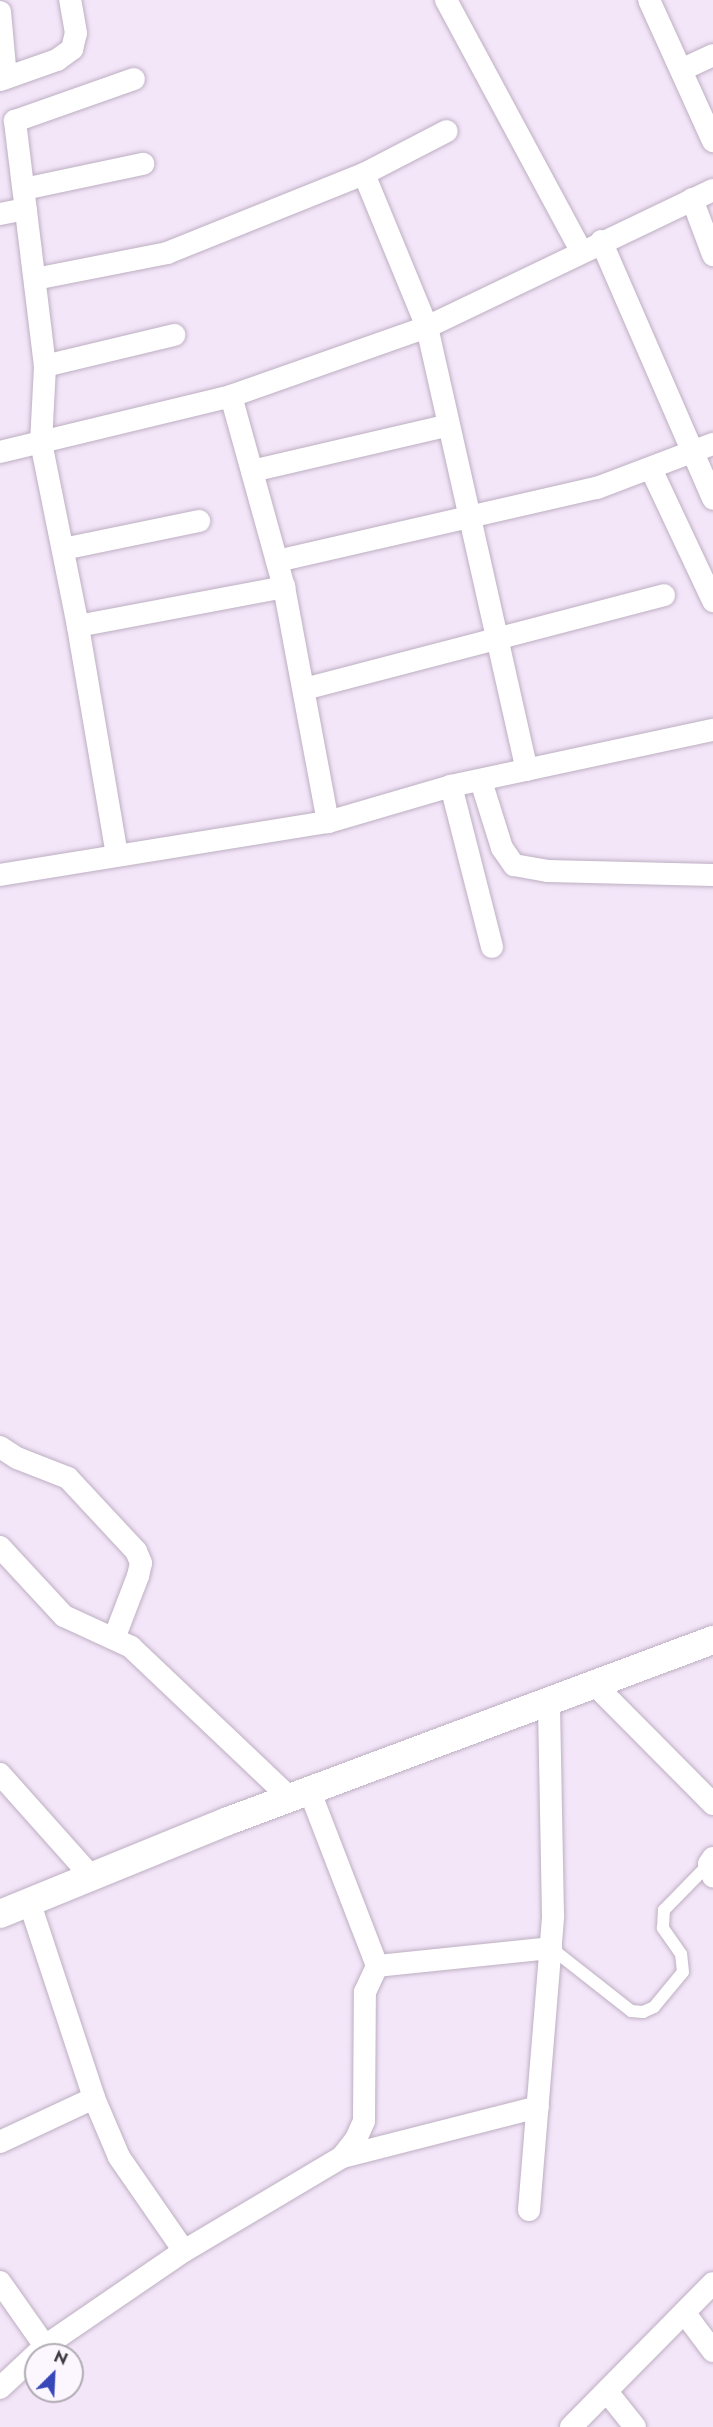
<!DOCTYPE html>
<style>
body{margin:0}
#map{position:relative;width:713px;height:2427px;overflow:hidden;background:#f4e6f9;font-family:Jost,sans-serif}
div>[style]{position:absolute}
.roads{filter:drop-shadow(0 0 2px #bdafc2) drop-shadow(0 0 2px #bdafc2)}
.service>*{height:12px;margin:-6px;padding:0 6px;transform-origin:6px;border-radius:6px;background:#fff}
.minor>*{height:22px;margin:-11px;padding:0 11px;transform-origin:11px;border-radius:11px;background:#fff}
.tertiary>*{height:28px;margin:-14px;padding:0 14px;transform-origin:14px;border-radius:14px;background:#fff}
span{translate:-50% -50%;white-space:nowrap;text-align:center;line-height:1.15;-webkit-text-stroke:6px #fcf7fe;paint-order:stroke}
.north{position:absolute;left:24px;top:2343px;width:60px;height:60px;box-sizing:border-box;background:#fcf7fe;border:2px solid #b1abb3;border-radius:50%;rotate:24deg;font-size:16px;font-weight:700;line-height:24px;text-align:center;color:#403a42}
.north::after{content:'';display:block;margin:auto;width:21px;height:27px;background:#3746b8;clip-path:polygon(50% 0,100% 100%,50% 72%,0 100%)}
</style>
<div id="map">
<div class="roads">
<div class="service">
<div style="left:551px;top:1948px;width:102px;rotate:38.2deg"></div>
<div style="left:631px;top:2011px;width:12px;rotate:5deg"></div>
<div style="left:643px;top:2012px;width:12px;rotate:-24deg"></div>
<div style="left:654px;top:2007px;width:45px;rotate:-50.4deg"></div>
<div style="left:683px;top:1972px;width:18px;rotate:-96deg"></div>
<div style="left:681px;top:1954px;width:32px;rotate:-125deg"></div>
<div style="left:663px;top:1928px;width:18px;rotate:-87deg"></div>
<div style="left:664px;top:1910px;width:64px;rotate:-45.6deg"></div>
</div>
<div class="minor">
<div style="left:446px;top:0;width:285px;rotate:61.7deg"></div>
<div style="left:649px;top:0;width:155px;rotate:65.6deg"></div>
<div style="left:0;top:12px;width:66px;rotate:84.8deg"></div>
<div style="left:681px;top:70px;width:35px;rotate:-25deg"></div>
<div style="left:0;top:80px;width:60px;rotate:-19.3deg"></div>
<div style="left:57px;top:60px;width:19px;rotate:-36deg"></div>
<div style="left:72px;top:49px;width:16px;rotate:-76deg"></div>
<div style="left:76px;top:33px;width:34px;rotate:-100deg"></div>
<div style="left:364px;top:174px;width:165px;rotate:67.6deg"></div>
<div style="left:427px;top:327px;width:454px;rotate:77.3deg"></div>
<div style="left:24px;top:189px;width:122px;rotate:-11.9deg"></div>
<div style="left:692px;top:199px;width:60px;rotate:69.4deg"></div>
<div style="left:0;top:214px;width:26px;rotate:-11deg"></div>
<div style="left:601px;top:241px;width:281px;rotate:66.5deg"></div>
<div style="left:35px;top:279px;width:135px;rotate:-11.1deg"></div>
<div style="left:167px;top:253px;width:212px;rotate:-21.9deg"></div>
<div style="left:364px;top:174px;width:93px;rotate:-27.4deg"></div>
<div style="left:45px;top:366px;width:133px;rotate:-13.5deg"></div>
<div style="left:231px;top:396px;width:198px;rotate:74.5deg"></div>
<div style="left:284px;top:587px;width:239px;rotate:79.4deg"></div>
<div style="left:0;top:452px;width:238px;rotate:-13.6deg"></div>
<div style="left:231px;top:396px;width:208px;rotate:-19.4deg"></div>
<div style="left:427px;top:327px;width:317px;rotate:-25.6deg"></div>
<div style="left:651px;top:469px;width:146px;rotate:64.8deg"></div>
<div style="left:252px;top:471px;width:202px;rotate:-13.1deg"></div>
<div style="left:63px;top:549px;width:139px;rotate:-11.6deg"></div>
<div style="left:277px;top:561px;width:328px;rotate:-12.9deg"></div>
<div style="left:597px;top:488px;width:124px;rotate:-20.8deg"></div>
<div style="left:78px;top:626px;width:210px;rotate:-10.7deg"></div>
<div style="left:304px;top:689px;width:372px;rotate:-14.6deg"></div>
<div style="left:481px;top:781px;width:70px;rotate:72.6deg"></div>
<div style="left:502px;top:848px;width:21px;rotate:55deg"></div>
<div style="left:514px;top:865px;width:35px;rotate:10deg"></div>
<div style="left:548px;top:871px;width:165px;rotate:1.4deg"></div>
<div style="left:451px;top:786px;width:166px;rotate:75.7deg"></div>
<div style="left:117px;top:855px;width:232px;rotate:-99.7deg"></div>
<div style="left:78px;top:626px;width:187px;rotate:-101.4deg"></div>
<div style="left:41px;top:443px;width:77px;rotate:-87deg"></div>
<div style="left:45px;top:366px;width:247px;rotate:-97deg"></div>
<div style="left:15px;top:121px;width:126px;rotate:-19.4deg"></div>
<div style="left:0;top:875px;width:332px;rotate:-9.2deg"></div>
<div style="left:328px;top:822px;width:128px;rotate:-16.3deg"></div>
<div style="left:451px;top:786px;width:268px;rotate:-12.1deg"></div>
<div style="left:0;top:1447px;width:20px;rotate:33deg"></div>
<div style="left:17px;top:1458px;width:55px;rotate:21.4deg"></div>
<div style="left:68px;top:1478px;width:100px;rotate:47deg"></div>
<div style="left:136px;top:1551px;width:13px;rotate:67deg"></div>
<div style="left:141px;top:1563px;width:13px;rotate:103deg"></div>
<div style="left:138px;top:1576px;width:64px;rotate:111deg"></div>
<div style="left:0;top:1547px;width:94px;rotate:47.2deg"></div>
<div style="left:64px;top:1616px;width:74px;rotate:24.8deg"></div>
<div style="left:131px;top:1647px;width:221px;rotate:43.5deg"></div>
<div style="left:594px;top:1684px;width:169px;rotate:45.2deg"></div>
<div style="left:0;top:1774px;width:135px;rotate:48.3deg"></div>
<div style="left:310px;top:1792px;width:186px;rotate:68.9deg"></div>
<div style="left:713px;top:1858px;width:7px;rotate:124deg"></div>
<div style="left:709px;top:1864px;width:13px;rotate:72deg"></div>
<div style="left:29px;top:1901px;width:207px;rotate:71.7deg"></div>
<div style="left:94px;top:2098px;width:64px;rotate:67deg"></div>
<div style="left:119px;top:2157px;width:114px;rotate:55.3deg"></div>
<div style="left:0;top:2142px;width:104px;rotate:-25.1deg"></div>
<div style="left:342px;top:2157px;width:202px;rotate:-14.3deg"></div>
<div style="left:529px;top:2210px;width:296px;rotate:-85.3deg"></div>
<div style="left:553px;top:1915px;width:217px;rotate:-91.1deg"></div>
<div style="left:0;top:2282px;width:78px;rotate:54.9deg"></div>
<div style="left:686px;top:2315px;width:45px;rotate:53.1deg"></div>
<div style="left:0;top:2388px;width:62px;rotate:-43deg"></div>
<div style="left:45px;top:2346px;width:168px;rotate:-34.4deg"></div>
<div style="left:184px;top:2251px;width:184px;rotate:-30.7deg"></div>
<div style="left:342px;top:2157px;width:23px;rotate:-52deg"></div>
<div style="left:356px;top:2139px;width:20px;rotate:-66deg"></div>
<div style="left:364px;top:2121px;width:129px;rotate:-89.6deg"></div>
<div style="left:365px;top:1992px;width:29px;rotate:-65deg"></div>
<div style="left:377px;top:1966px;width:175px;rotate:-5.9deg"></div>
<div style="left:608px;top:2393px;width:43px;rotate:51.5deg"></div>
<div style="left:571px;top:2427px;width:202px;rotate:-45.4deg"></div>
</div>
<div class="tertiary">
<div style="left:0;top:1914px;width:246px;rotate:-22.2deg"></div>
<div style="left:228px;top:1821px;width:518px;rotate:-20.47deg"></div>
</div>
</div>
<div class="north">N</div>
</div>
